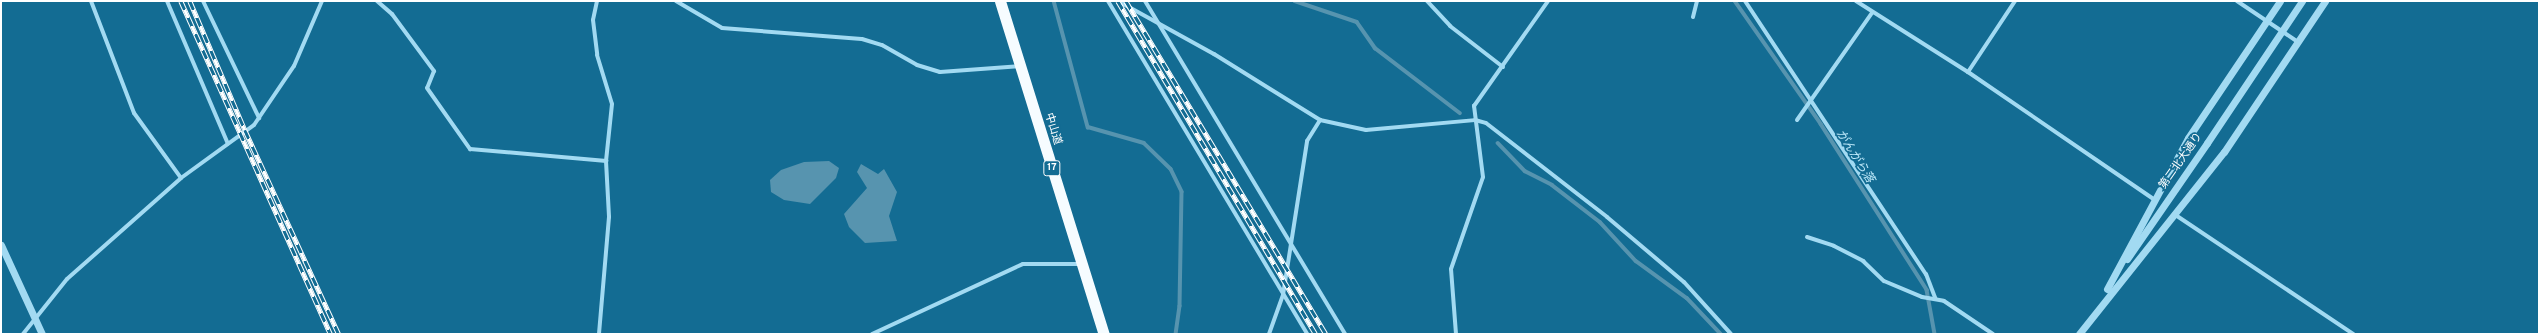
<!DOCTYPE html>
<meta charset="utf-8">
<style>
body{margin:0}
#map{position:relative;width:2540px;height:335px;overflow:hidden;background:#136c93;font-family:Overpass,"Noto Sans JP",sans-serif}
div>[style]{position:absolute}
.water>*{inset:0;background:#5794af}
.stream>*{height:3.5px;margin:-1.75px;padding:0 1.75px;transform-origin:1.75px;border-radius:1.75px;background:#5794af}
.minor>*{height:4px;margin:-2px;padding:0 2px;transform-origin:2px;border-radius:2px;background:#a2daf2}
.tertiary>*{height:7px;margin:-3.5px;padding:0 3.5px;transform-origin:3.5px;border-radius:3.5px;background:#a2daf2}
.trunk>*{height:11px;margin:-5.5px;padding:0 5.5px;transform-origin:5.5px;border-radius:5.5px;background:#f6fcff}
.rail>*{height:4.5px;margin-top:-2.25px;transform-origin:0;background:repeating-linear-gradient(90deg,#136c93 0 9px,#fff 0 18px);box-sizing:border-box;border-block:1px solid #fff}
.tertiary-bridge>*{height:7px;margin:-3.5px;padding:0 3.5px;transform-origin:3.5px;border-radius:3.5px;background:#a2daf2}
span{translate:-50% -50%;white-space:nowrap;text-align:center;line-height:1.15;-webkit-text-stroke:3.5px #136c93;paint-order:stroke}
.shield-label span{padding:1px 3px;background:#136c93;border:1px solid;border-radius:3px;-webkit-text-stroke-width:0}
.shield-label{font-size:10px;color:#fff;font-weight:700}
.street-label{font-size:11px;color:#fff}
.water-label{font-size:12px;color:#bee9fa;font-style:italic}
.frame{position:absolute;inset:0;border:2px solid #fff;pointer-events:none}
</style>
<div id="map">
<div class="water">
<div style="clip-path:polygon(829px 161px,839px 168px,836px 178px,810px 204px,784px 200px,771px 192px,770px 180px,781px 170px,804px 162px)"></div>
<div style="clip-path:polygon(861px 164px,878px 174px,884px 169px,897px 192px,889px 216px,897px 241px,865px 243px,849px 227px,844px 214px,867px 188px,857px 172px)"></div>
</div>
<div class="stream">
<div style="left:1054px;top:1px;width:131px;rotate:74.9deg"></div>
<div style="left:1088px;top:127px;width:58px;rotate:15.9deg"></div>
<div style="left:1144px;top:143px;width:37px;rotate:44deg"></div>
<div style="left:1171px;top:169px;width:25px;rotate:64deg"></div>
<div style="left:1182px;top:192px;width:114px;rotate:91deg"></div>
<div style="left:1180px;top:306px;width:28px;rotate:98deg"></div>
<div style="left:1295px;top:1px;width:65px;rotate:18.7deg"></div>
<div style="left:1357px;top:22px;width:32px;rotate:55deg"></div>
<div style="left:1375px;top:48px;width:107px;rotate:37.4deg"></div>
<div style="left:1735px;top:1px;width:150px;rotate:55deg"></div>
<div style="left:1821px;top:124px;width:197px;rotate:57.4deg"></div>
<div style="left:1927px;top:290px;width:45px;rotate:79.7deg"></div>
<div style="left:1498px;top:143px;width:39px;rotate:46deg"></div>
<div style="left:1525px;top:171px;width:30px;rotate:27deg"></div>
<div style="left:1552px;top:185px;width:61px;rotate:37.6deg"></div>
<div style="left:1600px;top:222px;width:53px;rotate:47.3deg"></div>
<div style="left:1636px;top:261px;width:63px;rotate:36deg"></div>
<div style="left:1687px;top:298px;width:50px;rotate:46.6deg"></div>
</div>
<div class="minor">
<div style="left:91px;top:1px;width:120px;rotate:69deg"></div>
<div style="left:134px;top:113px;width:80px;rotate:54.1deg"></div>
<div style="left:167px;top:1px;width:155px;rotate:66.9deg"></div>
<div style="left:203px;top:1px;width:130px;rotate:64.4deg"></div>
<div style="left:377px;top:1px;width:20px;rotate:41deg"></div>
<div style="left:392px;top:14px;width:71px;rotate:53.6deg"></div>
<div style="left:434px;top:71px;width:18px;rotate:112deg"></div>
<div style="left:427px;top:88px;width:75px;rotate:54.8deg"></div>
<div style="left:470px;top:149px;width:137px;rotate:5deg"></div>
<div style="left:597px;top:1px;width:19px;rotate:102deg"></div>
<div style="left:593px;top:20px;width:35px;rotate:83deg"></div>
<div style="left:597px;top:55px;width:51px;rotate:73deg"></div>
<div style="left:612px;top:104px;width:57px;rotate:96deg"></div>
<div style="left:606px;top:161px;width:56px;rotate:86.9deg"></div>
<div style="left:609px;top:217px;width:117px;rotate:94.9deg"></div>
<div style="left:676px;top:1px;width:53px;rotate:30.4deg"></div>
<div style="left:722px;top:28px;width:140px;rotate:4.5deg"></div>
<div style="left:862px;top:39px;width:21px;rotate:17deg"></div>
<div style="left:882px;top:45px;width:40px;rotate:29.7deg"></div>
<div style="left:917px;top:65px;width:24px;rotate:17deg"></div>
<div style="left:940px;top:72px;width:79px;rotate:-4.3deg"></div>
<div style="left:1108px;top:1px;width:388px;rotate:59.1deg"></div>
<div style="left:1118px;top:1px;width:110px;rotate:28.9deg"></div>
<div style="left:1214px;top:54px;width:125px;rotate:31.9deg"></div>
<div style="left:1320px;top:120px;width:47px;rotate:12.3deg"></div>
<div style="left:1366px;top:130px;width:109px;rotate:-5.2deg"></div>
<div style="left:1475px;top:120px;width:11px;rotate:15deg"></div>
<div style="left:1486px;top:123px;width:153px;rotate:37.8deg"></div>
<div style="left:1607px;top:217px;width:101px;rotate:40.2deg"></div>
<div style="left:1684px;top:282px;width:70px;rotate:47.9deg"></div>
<div style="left:1145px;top:1px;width:388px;rotate:59deg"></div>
<div style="left:1427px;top:1px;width:34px;rotate:47deg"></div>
<div style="left:1450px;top:26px;width:67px;rotate:37.7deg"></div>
<div style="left:1745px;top:1px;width:328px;rotate:56.5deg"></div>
<div style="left:1926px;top:274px;width:26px;rotate:69deg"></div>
<div style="left:1856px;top:1px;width:133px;rotate:32.4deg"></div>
<div style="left:1968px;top:72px;width:227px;rotate:34.4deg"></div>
<div style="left:2237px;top:1px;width:73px;rotate:33.9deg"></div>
<div style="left:1693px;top:17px;width:16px;rotate:-76deg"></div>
<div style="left:1968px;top:72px;width:85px;rotate:-56.5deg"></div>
<div style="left:1797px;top:120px;width:131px;rotate:-55deg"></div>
<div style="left:2174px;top:214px;width:216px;rotate:33.8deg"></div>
<div style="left:1807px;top:237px;width:28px;rotate:18deg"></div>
<div style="left:1834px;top:246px;width:33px;rotate:27deg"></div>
<div style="left:1863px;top:261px;width:29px;rotate:44deg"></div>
<div style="left:1884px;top:281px;width:41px;rotate:22.8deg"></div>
<div style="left:1922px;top:297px;width:22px;rotate:10deg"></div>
<div style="left:1944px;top:301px;width:59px;rotate:34deg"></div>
<div style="left:23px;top:334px;width:70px;rotate:-51.3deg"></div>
<div style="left:67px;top:279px;width:152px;rotate:-41.5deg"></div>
<div style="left:181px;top:178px;width:90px;rotate:-36deg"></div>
<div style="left:254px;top:125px;width:71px;rotate:-55.9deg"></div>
<div style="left:294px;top:66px;width:71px;rotate:-66.7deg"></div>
<div style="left:872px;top:334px;width:166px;rotate:-24.9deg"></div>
<div style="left:1023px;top:264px;width:59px"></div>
<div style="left:1269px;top:334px;width:41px;rotate:-70.3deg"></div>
<div style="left:1283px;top:295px;width:156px;rotate:-81.1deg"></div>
<div style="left:1307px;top:141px;width:25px;rotate:-58deg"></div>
<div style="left:1456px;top:334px;width:65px;rotate:-94.4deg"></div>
<div style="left:1451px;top:269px;width:97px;rotate:-70.8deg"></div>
<div style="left:1483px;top:177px;width:72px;rotate:-97.2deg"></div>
<div style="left:1474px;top:106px;width:128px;rotate:-54.8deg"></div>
</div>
<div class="tertiary">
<div style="left:1px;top:245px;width:98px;rotate:65.3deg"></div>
<div style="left:2127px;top:259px;width:141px;rotate:-55.4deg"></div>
<div style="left:2107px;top:289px;width:171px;rotate:-61.8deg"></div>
<div style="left:2188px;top:138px;width:165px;rotate:-56.1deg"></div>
<div style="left:2079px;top:334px;width:233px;rotate:-51.5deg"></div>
<div style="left:2224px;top:152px;width:182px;rotate:-56.2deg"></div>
</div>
<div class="trunk">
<div style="left:1000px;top:1px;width:349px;rotate:72.7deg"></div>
</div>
<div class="rail">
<div style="left:181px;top:1px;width:365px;rotate:65.8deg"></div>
<div style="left:190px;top:1px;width:140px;rotate:66.9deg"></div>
<div style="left:245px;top:130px;width:225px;rotate:65.3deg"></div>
<div style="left:1118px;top:1px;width:387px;rotate:59.3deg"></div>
<div style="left:1126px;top:1px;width:388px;rotate:59deg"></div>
</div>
<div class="tertiary-bridge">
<div style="left:2207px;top:143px;width:171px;rotate:-56.2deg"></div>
</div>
<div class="shield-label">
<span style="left:1052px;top:168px">17</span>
</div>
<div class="street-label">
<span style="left:1053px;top:129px;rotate:73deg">中山道</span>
<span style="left:2181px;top:161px;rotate:-55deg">第二北大通り</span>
</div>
<div class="water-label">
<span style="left:1854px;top:157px;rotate:58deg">がんがら落</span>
</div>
<div class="frame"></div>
</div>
